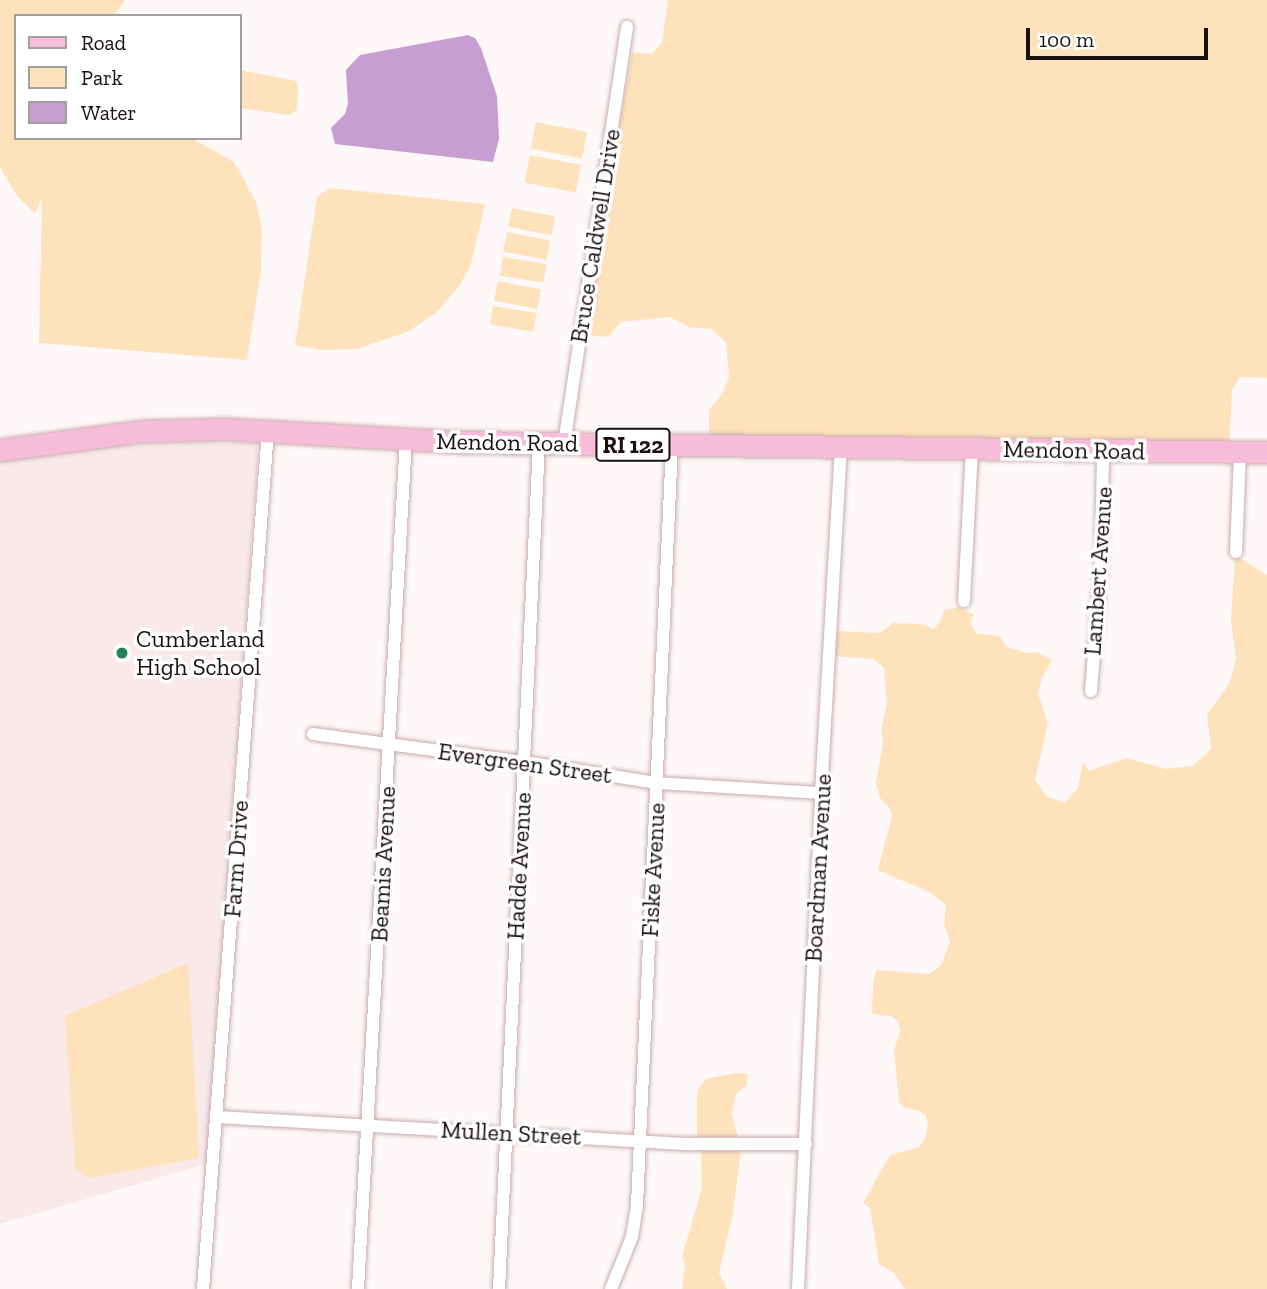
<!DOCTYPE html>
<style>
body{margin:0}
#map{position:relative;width:1267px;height:1289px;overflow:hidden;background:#fef8f8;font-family:"Zilla Slab",serif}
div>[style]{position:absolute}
.built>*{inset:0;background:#f9e9e9}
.green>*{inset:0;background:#fee2bc;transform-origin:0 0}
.water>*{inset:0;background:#c79ed1}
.roads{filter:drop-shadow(0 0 2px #caacad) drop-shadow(0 0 2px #caacad)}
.street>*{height:12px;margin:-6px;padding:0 6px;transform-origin:6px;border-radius:6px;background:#fff}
.primary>*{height:21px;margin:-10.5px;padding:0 10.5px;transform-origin:10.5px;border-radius:10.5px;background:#f8bcdb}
.dots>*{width:19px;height:19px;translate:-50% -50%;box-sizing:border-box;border:4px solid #fff;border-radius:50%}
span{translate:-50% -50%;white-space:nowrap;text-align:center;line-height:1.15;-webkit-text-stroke:7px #fff;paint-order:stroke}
.shield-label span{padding:2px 5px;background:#fff;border:2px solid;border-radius:5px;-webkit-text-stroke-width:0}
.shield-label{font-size:23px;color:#1a1010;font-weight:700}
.street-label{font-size:24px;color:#1a1010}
.poi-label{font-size:24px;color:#1a1010}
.left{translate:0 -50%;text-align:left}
.legend{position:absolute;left:14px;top:14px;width:228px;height:126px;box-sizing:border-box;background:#fff;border:2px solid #a39f9f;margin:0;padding:9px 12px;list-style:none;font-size:21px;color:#1a1010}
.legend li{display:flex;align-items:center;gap:14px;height:35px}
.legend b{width:35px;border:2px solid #a39f9f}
.scale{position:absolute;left:1026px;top:28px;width:182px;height:32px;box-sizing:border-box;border:4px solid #1a1010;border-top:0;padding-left:9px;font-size:21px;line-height:24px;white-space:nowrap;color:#1a1010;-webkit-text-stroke:5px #fff;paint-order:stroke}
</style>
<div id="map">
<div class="built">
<div style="clip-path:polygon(155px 443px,259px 443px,206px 1164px,0 1224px,0 462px,103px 447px)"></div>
</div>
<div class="green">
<div style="clip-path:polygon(0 0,125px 0,114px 16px,16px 16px,16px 138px,191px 138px,234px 162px,256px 202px,262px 230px,261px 270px,247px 360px,39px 343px,42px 198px,35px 213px,17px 196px,0 167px)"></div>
<div style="clip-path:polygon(668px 0,1267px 0,1267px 378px,1240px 377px,1232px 390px,1229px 452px,709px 444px,709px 410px,722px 394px,729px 377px,726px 342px,711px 329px,689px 327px,670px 317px,621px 322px,608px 337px,584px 335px,632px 52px,651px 54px,662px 43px)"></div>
<div style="clip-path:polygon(240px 70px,296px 81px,298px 87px,297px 110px,288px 115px,240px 108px)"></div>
<div style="left:536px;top:122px;width:52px;height:27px;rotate:11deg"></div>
<div style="left:530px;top:155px;width:52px;height:28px;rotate:11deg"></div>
<div style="clip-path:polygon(330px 188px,485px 204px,471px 264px,460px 285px,436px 313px,409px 331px,357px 349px,321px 350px,295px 345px,317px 197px)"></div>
<div style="left:512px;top:208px;width:44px;height:19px;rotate:11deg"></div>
<div style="left:507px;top:232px;width:44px;height:20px;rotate:11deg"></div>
<div style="left:503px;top:257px;width:44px;height:19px;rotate:9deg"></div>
<div style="left:498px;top:281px;width:44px;height:20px;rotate:11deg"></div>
<div style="left:493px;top:306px;width:44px;height:19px;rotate:9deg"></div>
<div style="clip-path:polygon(1235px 555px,1267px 575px,1267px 1289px,905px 1289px,894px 1273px,879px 1264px,870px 1208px,863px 1203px,890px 1155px,918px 1148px,925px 1139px,928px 1125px,926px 1116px,919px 1111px,902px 1106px,899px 1102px,894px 1051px,900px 1031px,898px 1021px,891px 1016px,872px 1014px,873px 983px,876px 970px,930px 974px,941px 965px,950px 942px,944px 924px,946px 905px,929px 892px,878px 870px,892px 816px,890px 809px,880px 798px,876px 783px,883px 743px,881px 730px,887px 704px,884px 668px,874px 659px,831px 656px,835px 631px,881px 633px,892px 623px,921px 624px,934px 629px,941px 620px,944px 610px,959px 607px,974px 615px,970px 623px,976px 633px,999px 636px,1007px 647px,1027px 653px,1037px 652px,1052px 660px,1042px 678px,1038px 694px,1048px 723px,1035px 780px,1046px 796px,1065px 803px,1078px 788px,1083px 762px,1089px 771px,1126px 758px,1165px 769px,1193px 766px,1211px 749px,1207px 715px,1230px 682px,1236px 658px,1231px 620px)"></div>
<div style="clip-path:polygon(188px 963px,199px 1158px,89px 1178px,75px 1168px,65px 1016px)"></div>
<div style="clip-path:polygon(735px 1073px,748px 1074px,747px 1085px,736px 1094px,732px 1114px,741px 1149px,733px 1213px,719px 1273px,727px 1289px,682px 1289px,685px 1264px,682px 1257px,702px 1188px,701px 1147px,697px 1144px,697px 1091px,706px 1079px)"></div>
</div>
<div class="water">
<div style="clip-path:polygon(468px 35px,475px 38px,481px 48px,497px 96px,499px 139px,493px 162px,335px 144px,331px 128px,345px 114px,348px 104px,346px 70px,360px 55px)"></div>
</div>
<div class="roads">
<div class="street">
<div style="left:564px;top:444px;width:422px;rotate:-81.4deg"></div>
<div style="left:1236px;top:552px;width:101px;rotate:-87.7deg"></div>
<div style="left:964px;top:601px;width:153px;rotate:-87deg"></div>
<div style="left:1091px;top:691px;width:124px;rotate:-85.4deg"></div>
<div style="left:1101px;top:567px;width:117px;rotate:-89deg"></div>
<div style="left:313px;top:734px;width:213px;rotate:7.6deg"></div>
<div style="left:524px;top:762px;width:135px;rotate:9deg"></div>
<div style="left:657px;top:783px;width:164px;rotate:3.5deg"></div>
<div style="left:217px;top:1117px;width:473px;rotate:3.3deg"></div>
<div style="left:689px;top:1144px;width:117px"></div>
<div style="left:203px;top:1289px;width:861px;rotate:-85.67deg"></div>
<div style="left:358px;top:1289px;width:851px;rotate:-86.77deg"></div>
<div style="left:499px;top:1289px;width:847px;rotate:-87.29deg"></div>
<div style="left:611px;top:1289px;width:56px;rotate:-68deg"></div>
<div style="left:632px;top:1237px;width:32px;rotate:-81deg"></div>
<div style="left:637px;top:1205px;width:761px;rotate:-87.36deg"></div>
<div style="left:798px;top:1289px;width:497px;rotate:-87.3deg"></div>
<div style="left:821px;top:793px;width:348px;rotate:-86.7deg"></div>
</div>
<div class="primary">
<div style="left:0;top:450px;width:144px;rotate:-7.6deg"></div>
<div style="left:143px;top:431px;width:84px;rotate:-1.4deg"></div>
<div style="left:227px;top:429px;width:232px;rotate:3.2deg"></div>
<div style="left:459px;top:442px;width:808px;rotate:0.71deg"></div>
</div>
</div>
<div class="dots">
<div style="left:122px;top:653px;background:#23835b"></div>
</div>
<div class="shield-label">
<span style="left:633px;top:445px">RI 122</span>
</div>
<div class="street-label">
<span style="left:595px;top:236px;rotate:-81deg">Bruce Caldwell Drive</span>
<span style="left:507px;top:442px;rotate:1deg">Mendon Road</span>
<span style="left:1074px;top:450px;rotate:1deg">Mendon Road</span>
<span style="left:1098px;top:571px;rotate:-86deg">Lambert Avenue</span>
<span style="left:525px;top:763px;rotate:8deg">Evergreen Street</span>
<span style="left:236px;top:859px;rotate:-86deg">Farm Drive</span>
<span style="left:383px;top:864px;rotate:-87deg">Beamis Avenue</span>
<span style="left:519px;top:866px;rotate:-87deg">Hadde Avenue</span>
<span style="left:818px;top:868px;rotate:-87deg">Boardman Avenue</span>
<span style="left:653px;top:870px;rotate:-87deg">Fiske Avenue</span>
<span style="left:511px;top:1133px;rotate:3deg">Mullen Street</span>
</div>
<div class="poi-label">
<span class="left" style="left:136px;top:653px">Cumberland<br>High School</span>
</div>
<ul class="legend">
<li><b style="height:9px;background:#f8bcdb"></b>Road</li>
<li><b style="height:19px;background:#fee2bc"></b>Park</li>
<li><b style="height:19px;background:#c79ed1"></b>Water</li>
</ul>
<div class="scale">100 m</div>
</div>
